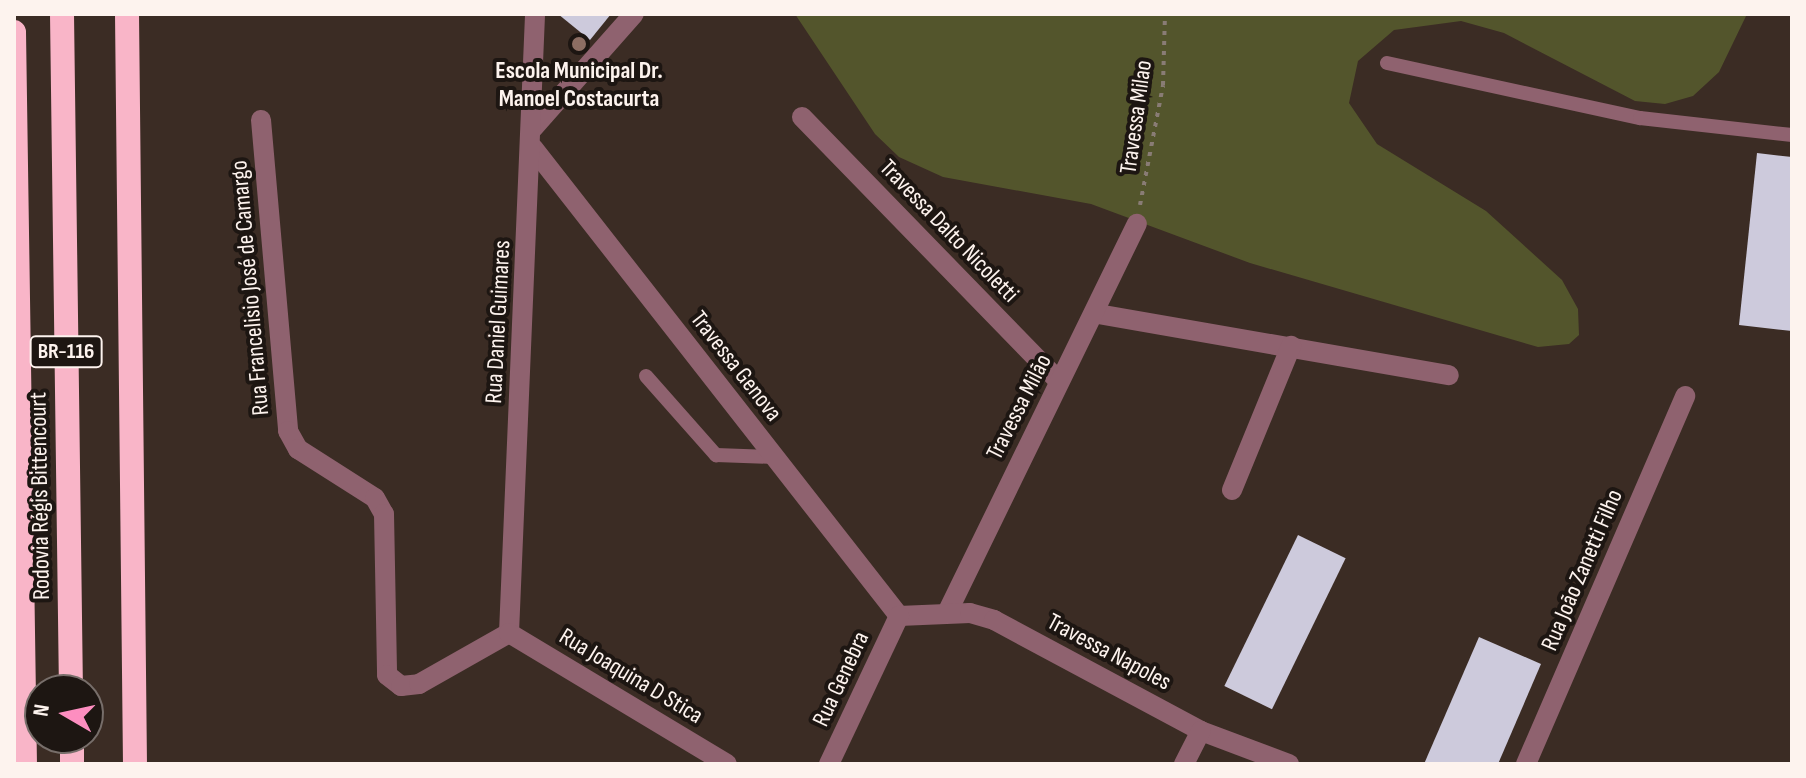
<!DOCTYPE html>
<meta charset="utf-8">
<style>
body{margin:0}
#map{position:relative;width:1806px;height:778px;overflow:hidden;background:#3b2c24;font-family:"Sofia Sans Condensed",sans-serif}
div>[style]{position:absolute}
.green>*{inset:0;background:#53552c}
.building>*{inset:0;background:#cdcadc;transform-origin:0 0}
.path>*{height:4px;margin-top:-2px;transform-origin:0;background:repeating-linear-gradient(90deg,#897c75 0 4px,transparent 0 10px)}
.service>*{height:14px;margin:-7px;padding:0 7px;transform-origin:7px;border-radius:7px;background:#8f626f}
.minor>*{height:20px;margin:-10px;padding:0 10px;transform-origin:10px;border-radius:10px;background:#8f626f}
.motorway>*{height:24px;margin:-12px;padding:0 12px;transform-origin:12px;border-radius:12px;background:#f9b5c8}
.dots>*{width:22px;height:22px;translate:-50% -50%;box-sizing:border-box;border:4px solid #1d1612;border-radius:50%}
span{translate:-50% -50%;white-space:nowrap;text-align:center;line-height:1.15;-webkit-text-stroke:8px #1d1612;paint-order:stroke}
.shield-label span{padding:2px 6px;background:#1d1612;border:2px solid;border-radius:6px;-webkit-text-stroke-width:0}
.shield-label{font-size:22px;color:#fdf3ee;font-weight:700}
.poi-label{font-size:24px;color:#fdf3ee;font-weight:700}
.street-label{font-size:24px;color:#fdf3ee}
.frame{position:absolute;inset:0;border:16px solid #fdf3ee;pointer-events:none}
.north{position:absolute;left:24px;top:674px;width:80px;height:80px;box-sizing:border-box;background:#1d1612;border:2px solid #776e6a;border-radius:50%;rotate:279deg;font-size:22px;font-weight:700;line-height:32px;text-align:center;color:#fdf3ee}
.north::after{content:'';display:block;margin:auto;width:28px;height:36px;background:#fd8ec0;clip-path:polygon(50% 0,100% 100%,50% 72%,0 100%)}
</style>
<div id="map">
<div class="green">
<div style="clip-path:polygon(795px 14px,1747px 14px,1719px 72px,1693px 96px,1665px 104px,1635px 101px,1504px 33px,1461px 21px,1394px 30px,1358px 61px,1349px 103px,1377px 144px,1486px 211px,1562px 280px,1578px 309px,1579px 335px,1569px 344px,1538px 347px,1250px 263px,1091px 204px,943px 177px,899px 157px,875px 134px)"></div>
</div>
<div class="building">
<div style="clip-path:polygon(558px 14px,611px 14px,590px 40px)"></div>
<div style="clip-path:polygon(1757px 153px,1792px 157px,1792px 331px,1739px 325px)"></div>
<div style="left:1298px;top:535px;width:53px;height:168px;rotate:26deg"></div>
<div style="clip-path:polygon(1479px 637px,1541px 664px,1498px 764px,1424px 764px)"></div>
</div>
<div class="path">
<div style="left:1140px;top:205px;width:122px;rotate:-79.1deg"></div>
<div style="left:1163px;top:85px;width:71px;rotate:-88.4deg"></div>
</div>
<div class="service">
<div style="left:1387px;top:63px;width:259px;rotate:12.3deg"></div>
<div style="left:1640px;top:118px;width:153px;rotate:6.4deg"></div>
<div style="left:646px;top:376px;width:106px;rotate:48.5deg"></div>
<div style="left:716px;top:455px;width:58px;rotate:2deg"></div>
</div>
<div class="minor">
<div style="left:802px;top:117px;width:368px;rotate:45.8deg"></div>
<div style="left:261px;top:120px;width:312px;rotate:85deg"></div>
<div style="left:288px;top:431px;width:21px;rotate:61deg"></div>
<div style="left:298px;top:449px;width:91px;rotate:32.5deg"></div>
<div style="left:375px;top:498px;width:18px;rotate:61deg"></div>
<div style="left:384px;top:514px;width:161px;rotate:88.9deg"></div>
<div style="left:387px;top:675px;width:18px;rotate:38deg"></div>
<div style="left:401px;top:686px;width:18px;rotate:-6deg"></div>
<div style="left:419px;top:684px;width:103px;rotate:-29.5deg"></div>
<div style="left:533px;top:128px;width:152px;rotate:-48.5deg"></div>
<div style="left:533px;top:148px;width:594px;rotate:51.97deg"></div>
<div style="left:1098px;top:314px;width:356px;rotate:9.9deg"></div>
<div style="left:1232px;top:490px;width:156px;rotate:-67.7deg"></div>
<div style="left:947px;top:613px;width:433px;rotate:-64deg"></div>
<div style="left:899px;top:616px;width:71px;rotate:-2.4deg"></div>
<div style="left:970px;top:613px;width:25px;rotate:16deg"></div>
<div style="left:994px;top:620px;width:235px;rotate:28.2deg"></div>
<div style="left:1201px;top:731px;width:94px;rotate:20.6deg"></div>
<div style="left:509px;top:633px;width:620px;rotate:-87.59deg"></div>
<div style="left:509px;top:633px;width:254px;rotate:31deg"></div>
<div style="left:829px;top:764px;width:164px;rotate:-64.7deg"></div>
<div style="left:1184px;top:764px;width:37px;rotate:-63deg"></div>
<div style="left:1526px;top:764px;width:401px;rotate:-66.6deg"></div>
</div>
<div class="motorway">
<div style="left:62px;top:14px;width:676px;rotate:89.24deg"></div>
<div style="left:127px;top:14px;width:750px;rotate:89.39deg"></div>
<div style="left:14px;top:32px;width:732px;rotate:89.14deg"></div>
<div style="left:72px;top:738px;width:26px;rotate:90deg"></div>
</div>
<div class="dots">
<div style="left:579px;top:44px;background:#8d6e63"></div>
</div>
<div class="shield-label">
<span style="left:66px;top:352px">BR-116</span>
</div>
<div class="poi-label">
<span style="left:579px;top:85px">Escola Municipal Dr.<br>Manoel Costacurta</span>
</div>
<div class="street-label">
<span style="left:1136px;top:117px;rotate:-82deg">Travessa Milao</span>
<span style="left:949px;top:231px;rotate:46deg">Travessa Dalto Nicoletti</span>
<span style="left:250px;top:288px;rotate:-95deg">Rua Francelisio José de Camargo</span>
<span style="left:498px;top:322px;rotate:-87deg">Rua Daniel Guimares</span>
<span style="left:736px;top:366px;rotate:52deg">Travessa Genova</span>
<span style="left:1019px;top:407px;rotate:-63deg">Travessa Milão</span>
<span style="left:40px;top:496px;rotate:-91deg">Rodovia Régis Bittencourt</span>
<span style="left:1582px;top:570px;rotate:-67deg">Rua João Zanetti Filho</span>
<span style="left:1109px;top:652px;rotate:28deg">Travessa Napoles</span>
<span style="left:631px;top:676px;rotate:31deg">Rua Joaquina D Stica</span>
<span style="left:841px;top:679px;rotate:-65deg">Rua Genebra</span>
</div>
<div class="frame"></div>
<div class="north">N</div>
</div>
